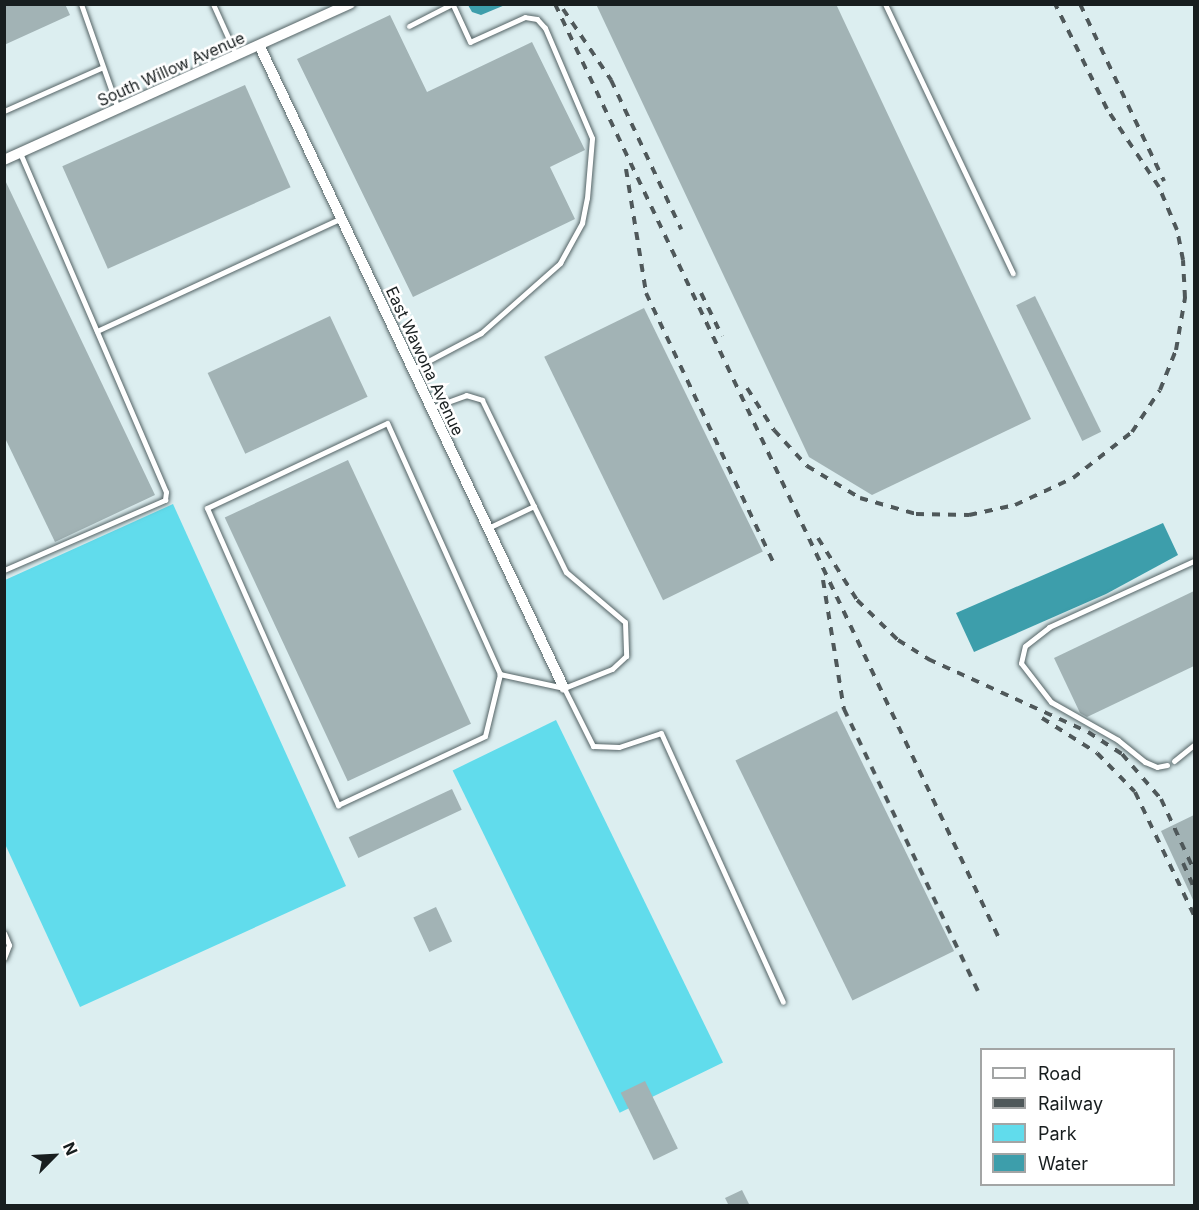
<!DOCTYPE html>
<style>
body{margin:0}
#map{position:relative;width:1199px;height:1210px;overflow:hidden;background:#dceef0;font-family:Inter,sans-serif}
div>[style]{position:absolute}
.green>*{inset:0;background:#61dcec;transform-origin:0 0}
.water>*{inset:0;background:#3d9eab}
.building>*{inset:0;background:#a2b3b5;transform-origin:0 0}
.roads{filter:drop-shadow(0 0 2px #546365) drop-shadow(0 0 2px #546365)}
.service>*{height:5px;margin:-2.5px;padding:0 2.5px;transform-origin:2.5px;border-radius:2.5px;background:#fff}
.minor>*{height:10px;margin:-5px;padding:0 5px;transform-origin:5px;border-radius:5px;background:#fff}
.rail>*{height:4px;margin-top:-2px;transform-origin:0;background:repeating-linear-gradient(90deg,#4f585a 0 8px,transparent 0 16px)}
span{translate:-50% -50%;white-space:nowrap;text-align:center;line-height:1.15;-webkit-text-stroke:5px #fff;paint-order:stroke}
.street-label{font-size:16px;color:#181e1f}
.frame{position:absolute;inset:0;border:6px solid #181e1f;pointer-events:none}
.legend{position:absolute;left:980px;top:1048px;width:195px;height:138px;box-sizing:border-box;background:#fff;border:2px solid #a3a5a5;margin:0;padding:8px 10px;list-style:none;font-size:18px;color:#181e1f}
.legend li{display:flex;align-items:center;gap:12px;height:30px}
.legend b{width:30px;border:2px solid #a3a5a5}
.north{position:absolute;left:24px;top:1126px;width:60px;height:60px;-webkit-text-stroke:4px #fff;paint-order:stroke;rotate:66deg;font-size:16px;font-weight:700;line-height:24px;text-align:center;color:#181e1f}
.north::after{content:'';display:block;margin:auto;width:21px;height:27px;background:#181e1f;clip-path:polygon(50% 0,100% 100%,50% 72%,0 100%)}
</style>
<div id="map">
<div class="green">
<div style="clip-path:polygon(173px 504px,346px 886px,80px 1007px,5px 844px,5px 580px)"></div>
<div style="left:556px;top:720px;width:381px;height:115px;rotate:64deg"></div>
</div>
<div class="water">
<div style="clip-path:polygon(468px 5px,505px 5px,481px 15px,472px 12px)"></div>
<div style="clip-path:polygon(1163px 523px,1178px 555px,1106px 594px,974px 652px,956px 613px)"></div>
</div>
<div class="building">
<div style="clip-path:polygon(4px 4px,65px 4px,70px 15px,4px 45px)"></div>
<div style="clip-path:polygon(596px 4px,836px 4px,1031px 419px,872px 495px,809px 457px)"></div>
<div style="clip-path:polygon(390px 15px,427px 92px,532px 42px,585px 150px,550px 167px,575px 219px,413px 297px,297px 59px)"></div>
<div style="left:245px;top:85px;width:112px;height:200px;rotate:66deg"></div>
<div style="clip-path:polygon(4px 178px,155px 495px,55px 542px,4px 436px)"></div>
<div style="left:1035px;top:296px;width:151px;height:21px;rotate:64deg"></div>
<div style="left:644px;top:308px;width:271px;height:111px;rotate:64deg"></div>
<div style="left:330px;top:316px;width:89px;height:135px;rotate:65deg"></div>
<div style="left:348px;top:460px;width:291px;height:136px;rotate:65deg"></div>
<div style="clip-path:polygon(1194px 591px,1194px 666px,1087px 717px,1080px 713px,1054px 658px)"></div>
<div style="left:837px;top:711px;width:267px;height:113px;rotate:64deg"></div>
<div style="left:452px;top:789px;width:23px;height:114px;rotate:65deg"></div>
<div style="clip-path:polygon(1194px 815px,1194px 902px,1161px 831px)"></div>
<div style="left:436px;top:907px;width:38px;height:25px;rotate:65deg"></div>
<div style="left:645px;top:1081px;width:75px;height:27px;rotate:64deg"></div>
<div style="clip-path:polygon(742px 1190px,750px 1206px,729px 1206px,725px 1198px)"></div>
</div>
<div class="roads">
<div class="service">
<div style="left:81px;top:4px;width:111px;rotate:70.6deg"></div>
<div style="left:213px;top:4px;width:56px;rotate:65.7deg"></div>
<div style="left:885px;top:4px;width:298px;rotate:64.6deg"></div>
<div style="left:409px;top:26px;width:48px;rotate:-27.1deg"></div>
<div style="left:4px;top:111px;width:106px;rotate:-23.9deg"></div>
<div style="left:97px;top:331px;width:269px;rotate:-24.8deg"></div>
<div style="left:413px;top:369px;width:77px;rotate:-27.9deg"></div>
<div style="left:481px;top:333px;width:106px;rotate:-41.5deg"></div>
<div style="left:560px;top:263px;width:46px;rotate:-61.2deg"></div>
<div style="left:582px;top:223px;width:25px;rotate:-79deg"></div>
<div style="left:587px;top:198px;width:60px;rotate:-85.2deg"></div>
<div style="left:592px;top:138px;width:120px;rotate:-113.1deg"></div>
<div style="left:545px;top:28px;width:12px;rotate:-132deg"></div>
<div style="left:537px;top:19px;width:12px;rotate:-171deg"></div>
<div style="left:525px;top:17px;width:60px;rotate:155.6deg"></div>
<div style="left:470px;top:42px;width:41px;rotate:-114.7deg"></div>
<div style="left:431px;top:408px;width:37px;rotate:-20deg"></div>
<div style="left:466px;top:395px;width:17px;rotate:17deg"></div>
<div style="left:482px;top:400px;width:191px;rotate:64deg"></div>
<div style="left:566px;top:572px;width:77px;rotate:40.3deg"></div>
<div style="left:625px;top:622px;width:34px;rotate:88deg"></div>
<div style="left:626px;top:656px;width:19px;rotate:137deg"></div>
<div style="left:612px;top:669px;width:52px;rotate:158.4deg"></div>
<div style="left:564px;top:688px;width:66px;rotate:-167.7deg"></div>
<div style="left:500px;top:674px;width:275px;rotate:-114.2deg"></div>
<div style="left:387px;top:423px;width:199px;rotate:154.7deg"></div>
<div style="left:207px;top:508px;width:325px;rotate:66.2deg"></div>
<div style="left:338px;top:805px;width:162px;rotate:-25.1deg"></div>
<div style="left:485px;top:736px;width:64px;rotate:-76.4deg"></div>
<div style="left:488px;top:528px;width:51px;rotate:-25.6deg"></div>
<div style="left:4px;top:570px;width:176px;rotate:-23.5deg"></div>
<div style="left:165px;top:500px;width:8px;rotate:-83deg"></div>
<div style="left:166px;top:492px;width:369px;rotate:-113.3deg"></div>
<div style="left:564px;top:688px;width:65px;rotate:63.4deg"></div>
<div style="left:593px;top:746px;width:26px;rotate:2deg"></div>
<div style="left:619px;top:747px;width:44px;rotate:-18.4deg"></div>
<div style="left:661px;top:733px;width:295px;rotate:65.6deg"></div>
<div style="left:1174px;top:761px;width:26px;rotate:-39deg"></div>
<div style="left:1167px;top:765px;width:10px;rotate:169deg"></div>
<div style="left:1157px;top:767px;width:13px;rotate:-157deg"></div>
<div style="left:1145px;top:762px;width:35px;rotate:-141deg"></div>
<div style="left:1118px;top:740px;width:77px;rotate:-150.4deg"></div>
<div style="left:1051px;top:702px;width:49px;rotate:-127.6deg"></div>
<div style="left:1021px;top:663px;width:17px;rotate:-77deg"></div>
<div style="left:1025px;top:646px;width:31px;rotate:-38deg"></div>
<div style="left:1049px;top:627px;width:159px;rotate:-24.5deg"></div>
<div style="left:4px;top:933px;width:13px;rotate:67deg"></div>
<div style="left:9px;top:945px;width:14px;rotate:111deg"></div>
</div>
<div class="minor">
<div style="left:260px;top:47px;width:709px;rotate:64.63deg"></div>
<div style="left:4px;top:160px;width:380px;rotate:-24.3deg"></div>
</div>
</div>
<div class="rail">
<div style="left:555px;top:4px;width:1032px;rotate:64.58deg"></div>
<div style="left:1080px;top:4px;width:196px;rotate:64.6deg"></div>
<div style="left:563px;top:9px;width:86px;rotate:55.9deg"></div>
<div style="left:611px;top:80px;width:165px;rotate:64.8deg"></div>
<div style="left:626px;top:169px;width:126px;rotate:80.8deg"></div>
<div style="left:646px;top:293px;width:297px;rotate:64.7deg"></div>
<div style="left:701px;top:293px;width:48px;rotate:64deg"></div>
<div style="left:747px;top:388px;width:50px;rotate:57.3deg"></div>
<div style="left:774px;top:430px;width:49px;rotate:47.5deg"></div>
<div style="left:807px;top:466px;width:62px;rotate:31.1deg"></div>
<div style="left:860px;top:498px;width:58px;rotate:15.9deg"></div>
<div style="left:916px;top:514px;width:53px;rotate:1.1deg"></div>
<div style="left:969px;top:515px;width:47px;rotate:-12.3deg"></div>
<div style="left:1015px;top:505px;width:64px;rotate:-25deg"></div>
<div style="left:1073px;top:478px;width:75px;rotate:-37.9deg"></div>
<div style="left:1132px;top:432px;width:50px;rotate:-56.3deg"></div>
<div style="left:1160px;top:390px;width:43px;rotate:-68.2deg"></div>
<div style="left:1176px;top:350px;width:53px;rotate:-80.2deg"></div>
<div style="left:1185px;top:298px;width:38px;rotate:-93deg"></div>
<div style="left:1183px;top:260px;width:31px;rotate:-101deg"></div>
<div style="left:1177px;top:230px;width:47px;rotate:-112.7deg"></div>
<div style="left:1159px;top:187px;width:94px;rotate:-123.7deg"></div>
<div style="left:1107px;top:109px;width:117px;rotate:-116.3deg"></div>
<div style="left:818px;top:538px;width:73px;rotate:57.8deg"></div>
<div style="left:857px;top:600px;width:57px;rotate:44.3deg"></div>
<div style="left:898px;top:640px;width:36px;rotate:32deg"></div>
<div style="left:928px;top:659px;width:176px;rotate:24.5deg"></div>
<div style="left:1088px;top:732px;width:40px;rotate:32.9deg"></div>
<div style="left:1122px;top:754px;width:60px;rotate:49.1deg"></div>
<div style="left:1161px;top:799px;width:78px;rotate:65.1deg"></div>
<div style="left:823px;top:580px;width:131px;rotate:80.8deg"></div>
<div style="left:844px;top:709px;width:320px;rotate:64.6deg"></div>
<div style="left:1042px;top:718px;width:65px;rotate:32.5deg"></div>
<div style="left:1097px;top:753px;width:54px;rotate:45.7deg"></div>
<div style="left:1135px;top:792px;width:136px;rotate:64.4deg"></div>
<div style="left:1183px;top:863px;width:27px;rotate:66deg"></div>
</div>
<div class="street-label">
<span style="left:171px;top:69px;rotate:-24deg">South Willow Avenue</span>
<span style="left:425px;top:361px;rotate:65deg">East Wawona Avenue</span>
</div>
<div class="frame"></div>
<ul class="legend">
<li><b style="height:8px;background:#fff"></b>Road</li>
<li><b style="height:8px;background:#4f585a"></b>Railway</li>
<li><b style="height:16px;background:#61dcec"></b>Park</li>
<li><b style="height:16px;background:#3d9eab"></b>Water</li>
</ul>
<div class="north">N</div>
</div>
